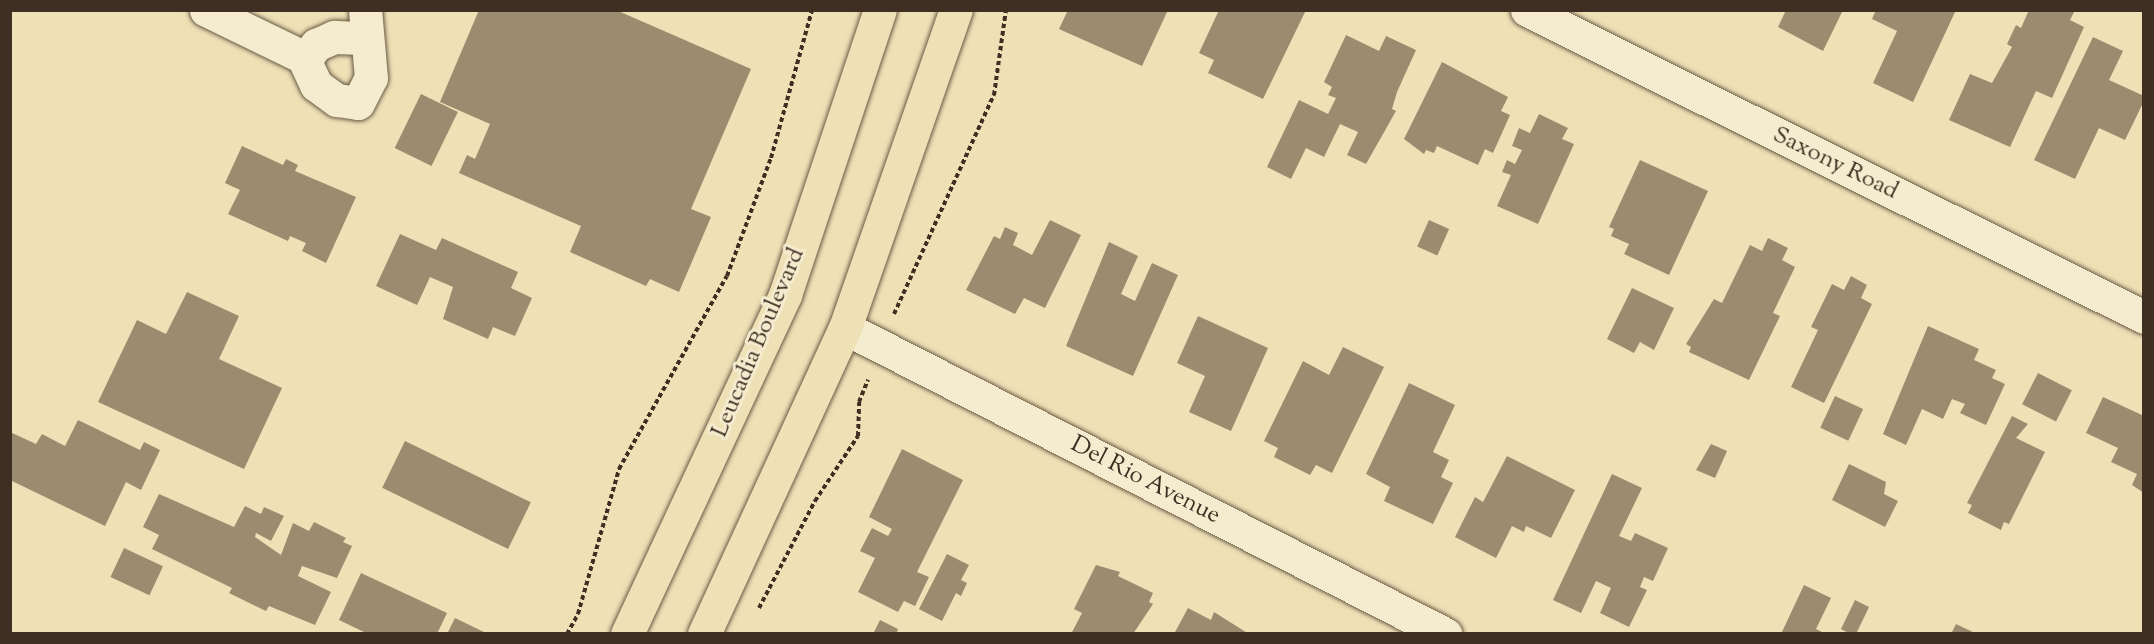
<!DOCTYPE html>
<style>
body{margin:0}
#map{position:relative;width:2154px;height:644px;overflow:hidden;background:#efe1b6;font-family:"Sorts Mill Goudy",serif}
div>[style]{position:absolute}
.building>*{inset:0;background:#9b8b6f;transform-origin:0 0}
.path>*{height:4px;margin-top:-2px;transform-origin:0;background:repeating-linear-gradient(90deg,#3f2e22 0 4.5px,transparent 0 7.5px)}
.roads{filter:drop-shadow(0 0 2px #6b5b47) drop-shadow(0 0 2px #6b5b47)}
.minor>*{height:33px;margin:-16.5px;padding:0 16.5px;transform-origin:16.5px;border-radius:16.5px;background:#f5ecd0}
.major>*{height:33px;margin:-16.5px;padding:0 16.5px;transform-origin:16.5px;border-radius:16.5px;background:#efe1b6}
span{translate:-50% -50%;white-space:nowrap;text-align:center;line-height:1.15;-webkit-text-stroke:6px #f5ecd0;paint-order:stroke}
.street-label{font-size:24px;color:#3f2e22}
.frame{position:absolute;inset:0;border:12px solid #3f2e22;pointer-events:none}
</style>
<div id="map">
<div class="building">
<div style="clip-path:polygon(479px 10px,616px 10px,751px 69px,691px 209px,711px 217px,679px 292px,650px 279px,646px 286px,570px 252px,581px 226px,459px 173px,467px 155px,475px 159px,490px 124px,440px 102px)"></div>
<div style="clip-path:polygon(1068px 10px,1168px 10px,1142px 66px,1059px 29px)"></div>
<div style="clip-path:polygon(1219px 10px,1306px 10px,1263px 99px,1208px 73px,1214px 60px,1199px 53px)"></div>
<div style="clip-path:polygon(1786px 10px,1843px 10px,1823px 51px,1778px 27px)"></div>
<div style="clip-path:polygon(1876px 10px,1956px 10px,1913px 102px,1873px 83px,1897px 31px,1872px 19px)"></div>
<div style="clip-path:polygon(2029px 10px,2075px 10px,2070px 20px,2084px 27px,2052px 98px,2036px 91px,2010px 147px,1949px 120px,1970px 74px,1992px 83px,2012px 47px,2007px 44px,2016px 25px,2021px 28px)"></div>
<div style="clip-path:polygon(1346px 35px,1379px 51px,1386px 36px,1416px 50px,1397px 92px,1392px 109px,1396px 111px,1366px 164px,1347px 155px,1358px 132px,1340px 124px,1324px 157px,1306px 148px,1291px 179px,1267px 167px,1299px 100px,1328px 114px,1336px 98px,1328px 95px,1332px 87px,1324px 82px)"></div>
<div style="clip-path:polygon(2093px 37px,2123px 51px,2109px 80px,2144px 96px,2144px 101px,2125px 140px,2099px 128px,2075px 179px,2034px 160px)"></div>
<div style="clip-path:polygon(1442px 62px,1508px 97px,1501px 111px,1510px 115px,1493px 153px,1485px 149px,1478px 165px,1437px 146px,1434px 153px,1426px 150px,1424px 154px,1404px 139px)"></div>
<div style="left:421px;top:94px;width:41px;height:60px;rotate:26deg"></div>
<div style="clip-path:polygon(1539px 114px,1568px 128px,1562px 139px,1574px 144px,1538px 224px,1497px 206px,1511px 175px,1502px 172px,1507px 160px,1515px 164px,1522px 150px,1512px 146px,1519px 128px,1530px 133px)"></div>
<div style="clip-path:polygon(242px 146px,283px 165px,286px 159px,298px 165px,295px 171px,356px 197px,326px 263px,302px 251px,306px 243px,290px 236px,288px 241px,228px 214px,240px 190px,225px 183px)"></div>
<div style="clip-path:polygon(1640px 160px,1708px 191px,1669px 275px,1624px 254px,1629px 244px,1611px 236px,1614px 229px,1609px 227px)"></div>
<div style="clip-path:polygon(1050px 220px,1081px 235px,1045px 308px,1024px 298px,1015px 314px,966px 290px,994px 236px,1000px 239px,1005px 227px,1018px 233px,1013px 245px,1032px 255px)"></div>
<div style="left:1429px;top:220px;width:22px;height:29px;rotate:24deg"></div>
<div style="clip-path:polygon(400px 234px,436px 250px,442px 238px,518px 272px,511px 288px,532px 298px,515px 336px,493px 327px,488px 339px,443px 319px,453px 287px,430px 277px,417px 305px,376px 286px)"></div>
<div style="clip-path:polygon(1768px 238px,1788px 248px,1782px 260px,1795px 267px,1773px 313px,1780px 316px,1749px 380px,1689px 352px,1691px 347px,1686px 344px,1714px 299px,1722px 303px,1750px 245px,1762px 251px)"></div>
<div style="clip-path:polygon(1109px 242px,1138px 256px,1121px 294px,1135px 301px,1152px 263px,1178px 275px,1133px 376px,1066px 346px)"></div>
<div style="clip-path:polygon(1851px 276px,1867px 285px,1861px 298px,1872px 304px,1824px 403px,1791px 387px,1818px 330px,1811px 327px,1832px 284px,1844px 290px)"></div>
<div style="clip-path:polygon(1632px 288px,1674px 308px,1654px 350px,1640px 342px,1634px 353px,1607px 339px)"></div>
<div style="clip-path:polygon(187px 292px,239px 316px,219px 359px,282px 388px,244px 469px,98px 402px,137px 320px,166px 334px)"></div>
<div style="clip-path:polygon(1198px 316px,1268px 348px,1231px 431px,1189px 412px,1205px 376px,1177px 363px)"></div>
<div style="clip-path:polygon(1928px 326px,1979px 349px,1974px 360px,1996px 370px,1992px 378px,2005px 384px,1986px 425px,1960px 413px,1965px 404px,1952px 399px,1943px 419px,1922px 409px,1906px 445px,1883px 434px)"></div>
<div style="clip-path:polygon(1343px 347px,1384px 367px,1332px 473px,1316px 465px,1310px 475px,1274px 457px,1278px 448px,1264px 441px,1303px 361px,1329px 375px)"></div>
<div style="left:2038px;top:373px;width:38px;height:35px;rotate:27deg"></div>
<div style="clip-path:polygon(1409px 383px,1455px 405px,1433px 452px,1449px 460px,1441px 477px,1453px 483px,1433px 524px,1384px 501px,1390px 487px,1366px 474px)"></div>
<div style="left:1835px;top:396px;width:31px;height:35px;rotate:25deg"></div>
<div style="clip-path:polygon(2103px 397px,2144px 416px,2144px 493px,2132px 485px,2137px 474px,2111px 462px,2118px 448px,2086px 433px)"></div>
<div style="clip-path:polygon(2012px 416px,2028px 424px,2016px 438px,2045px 452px,2009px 524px,2004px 522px,2001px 530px,1968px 513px,1972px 505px,1967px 503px)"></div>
<div style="clip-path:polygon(78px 420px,140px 450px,144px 442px,160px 450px,141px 490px,126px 482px,105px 526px,10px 480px,10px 432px,36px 444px,42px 434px,65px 446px)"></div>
<div style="left:405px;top:441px;width:140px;height:52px;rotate:26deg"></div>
<div style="clip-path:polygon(1711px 444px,1727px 451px,1715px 478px,1696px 470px)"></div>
<div style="clip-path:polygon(902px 449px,963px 480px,917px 572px,929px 577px,915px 606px,904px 601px,898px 612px,858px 592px,875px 558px,860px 551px,872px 528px,888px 536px,892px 529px,869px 517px)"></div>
<div style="clip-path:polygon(1507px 456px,1575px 490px,1551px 538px,1526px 526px,1524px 532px,1512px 526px,1496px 558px,1455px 537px,1475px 497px,1483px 502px)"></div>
<div style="clip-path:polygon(1849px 464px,1886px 482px,1884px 494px,1898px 501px,1885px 527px,1832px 500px)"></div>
<div style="clip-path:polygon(1612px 474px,1642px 488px,1619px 536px,1631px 541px,1635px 533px,1668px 548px,1653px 581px,1644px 577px,1640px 587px,1647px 590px,1629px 627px,1600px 613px,1611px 588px,1596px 581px,1581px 613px,1553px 600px)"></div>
<div style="clip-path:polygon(159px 494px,234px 527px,245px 506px,261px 514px,264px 507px,284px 516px,271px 541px,256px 533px,255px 537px,281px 555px,293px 523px,309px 531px,314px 522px,346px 538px,343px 542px,352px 546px,337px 578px,302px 566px,298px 576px,331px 592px,315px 625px,269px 606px,266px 611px,229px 593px,232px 588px,152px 549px,159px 535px,143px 527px)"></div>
<div style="left:124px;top:548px;width:43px;height:32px;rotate:25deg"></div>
<div style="clip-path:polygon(947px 554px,969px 565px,961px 580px,967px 583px,961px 596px,956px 593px,942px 621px,919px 609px)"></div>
<div style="clip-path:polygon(1096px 565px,1120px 572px,1118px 576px,1153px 593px,1149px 602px,1153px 604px,1133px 634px,1071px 634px,1082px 613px,1074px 609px)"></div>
<div style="clip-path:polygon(361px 573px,447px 613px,437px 634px,368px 634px,339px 620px)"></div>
<div style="clip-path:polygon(1804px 585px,1831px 598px,1816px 629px,1826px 634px,1781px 634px)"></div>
<div style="clip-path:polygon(1855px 600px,1869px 607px,1856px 634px,1850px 634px,1841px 629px)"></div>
<div style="clip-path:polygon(1188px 608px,1211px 620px,1214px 612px,1249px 634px,1174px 634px)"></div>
<div style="clip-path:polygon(455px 618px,488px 634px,447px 634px)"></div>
<div style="clip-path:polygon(880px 620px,898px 629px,896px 634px,873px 634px)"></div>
<div style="clip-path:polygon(1956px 624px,1977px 634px,1951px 634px)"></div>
</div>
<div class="path">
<div style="left:894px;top:314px;width:241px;rotate:-65.5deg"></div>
<div style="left:994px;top:95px;width:86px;rotate:-82deg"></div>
<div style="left:759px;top:608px;width:121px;rotate:-62.4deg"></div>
<div style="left:815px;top:501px;width:78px;rotate:-56.5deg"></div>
<div style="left:858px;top:436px;width:34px;rotate:-88deg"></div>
<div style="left:859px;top:402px;width:24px;rotate:-68deg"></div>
<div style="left:567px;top:634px;width:23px;rotate:-61deg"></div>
<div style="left:578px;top:614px;width:151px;rotate:-74.2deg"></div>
<div style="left:619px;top:469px;width:221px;rotate:-60.8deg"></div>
<div style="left:727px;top:276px;width:126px;rotate:-69.6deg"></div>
<div style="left:771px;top:158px;width:154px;rotate:-74.5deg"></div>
</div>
<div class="roads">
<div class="minor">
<div style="left:206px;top:10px;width:108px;rotate:25.9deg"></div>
<div style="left:303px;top:57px;width:31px;rotate:65deg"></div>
<div style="left:316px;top:85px;width:26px;rotate:36deg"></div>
<div style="left:337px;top:100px;width:21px;rotate:8deg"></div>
<div style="left:358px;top:103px;width:28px;rotate:-63deg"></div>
<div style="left:371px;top:78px;width:68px;rotate:-95deg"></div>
<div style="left:1527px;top:10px;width:689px;rotate:26.45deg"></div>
<div style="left:305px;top:60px;width:19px;rotate:-54deg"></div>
<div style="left:316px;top:45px;width:20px;rotate:-24deg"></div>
<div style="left:334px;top:37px;width:30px;rotate:2deg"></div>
<div style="left:845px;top:328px;width:674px;rotate:27.02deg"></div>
</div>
<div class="major">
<div style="left:627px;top:634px;width:374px;rotate:-65deg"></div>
<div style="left:785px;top:295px;width:300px;rotate:-71.6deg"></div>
<div style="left:704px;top:634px;width:337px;rotate:-65.3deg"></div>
<div style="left:845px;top:328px;width:337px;rotate:-70.8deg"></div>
</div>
</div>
<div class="street-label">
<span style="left:1835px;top:164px;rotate:26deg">Saxony Road</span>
<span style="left:759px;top:343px;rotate:-67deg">Leucadia Boulevard</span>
<span style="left:1145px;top:481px;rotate:27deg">Del Rio Avenue</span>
</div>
<div class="frame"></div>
</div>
